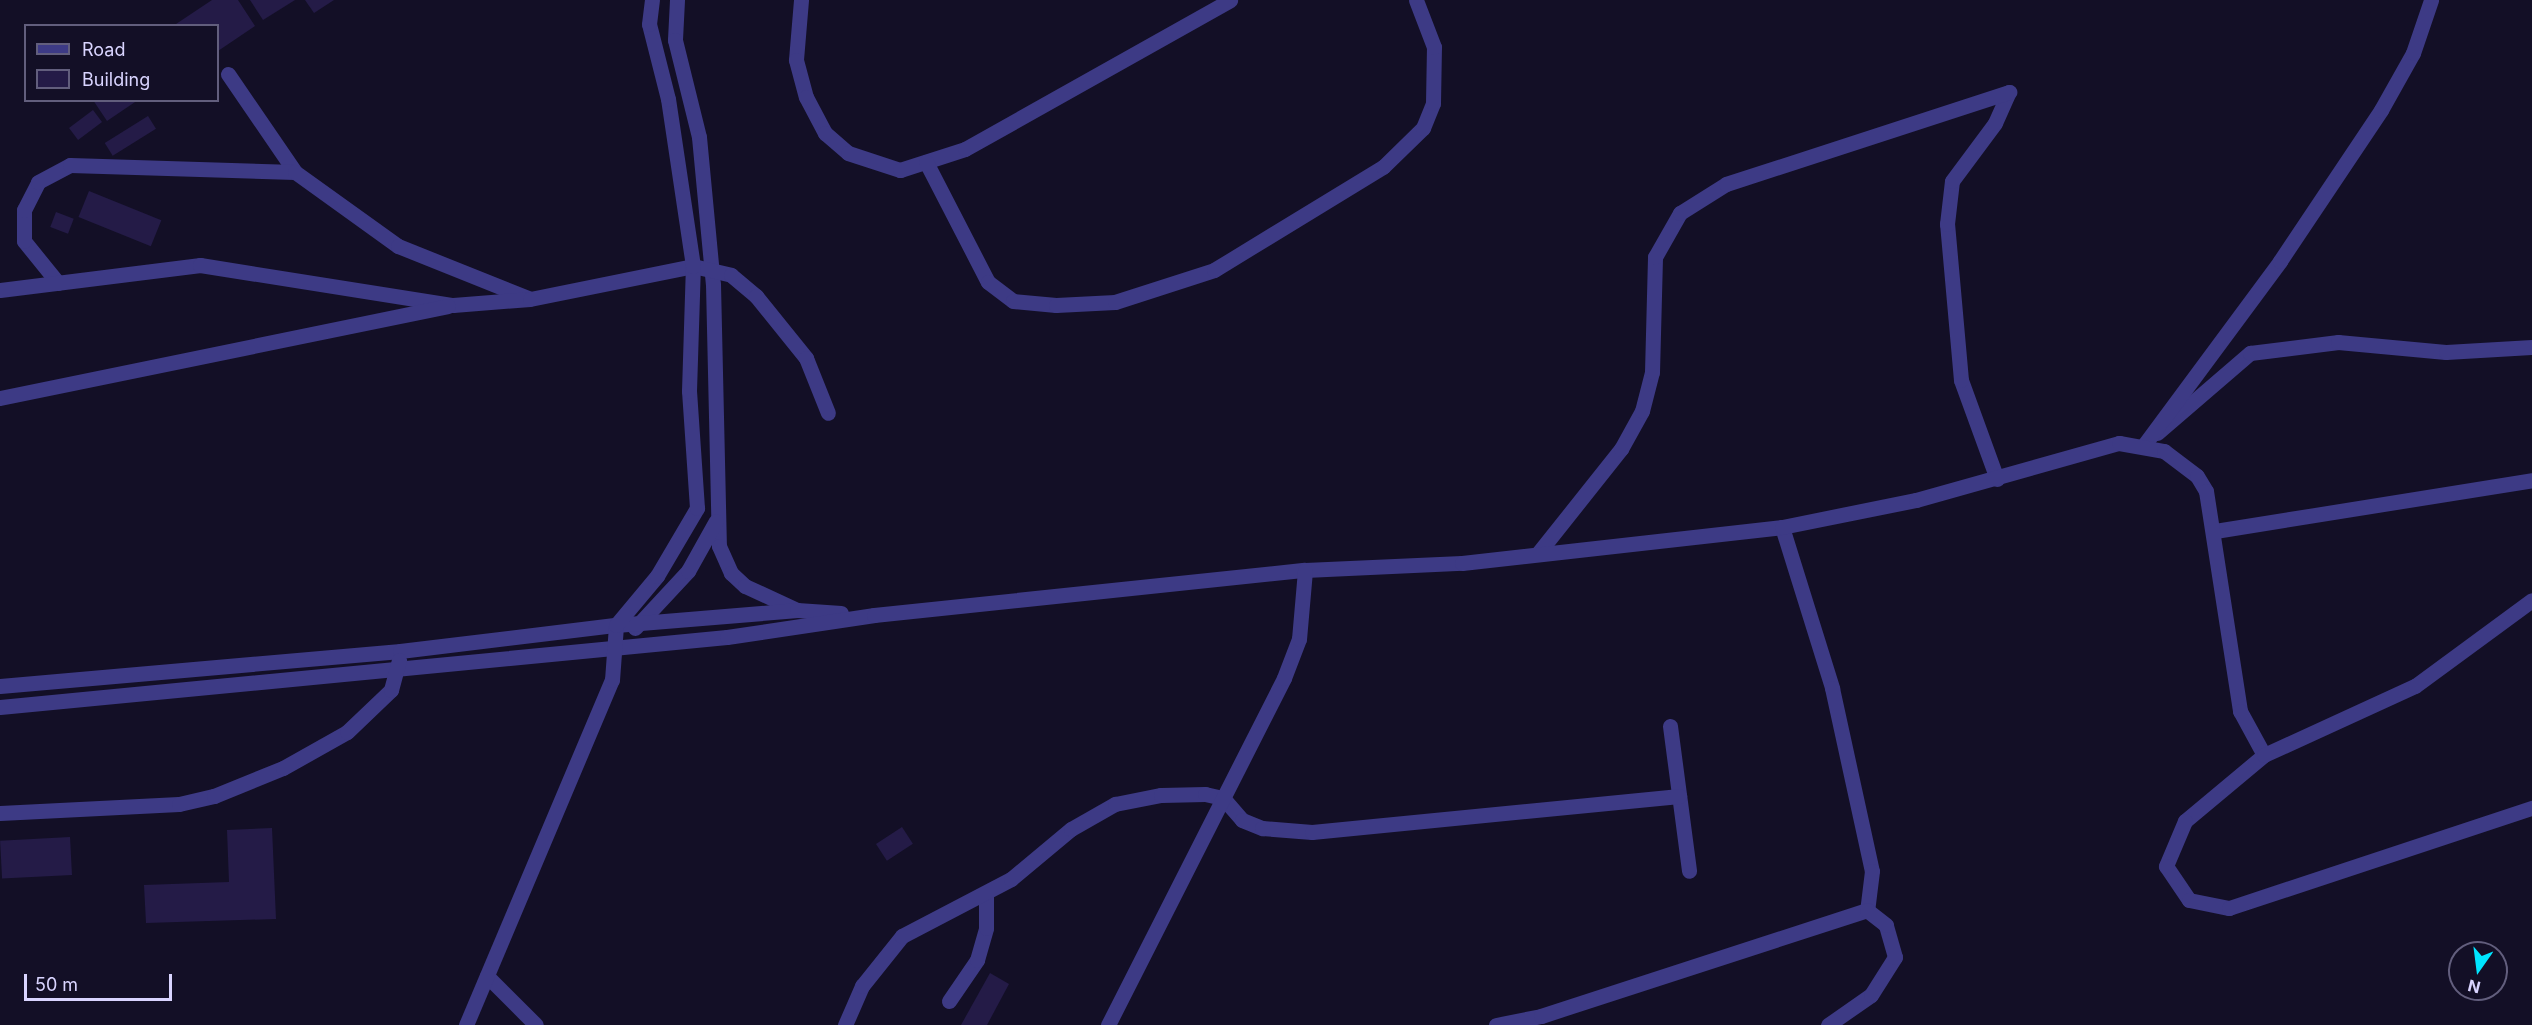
<!DOCTYPE html>
<style>
body{margin:0}
#map{position:relative;width:2532px;height:1025px;overflow:hidden;background:#130f26;font-family:Inter,sans-serif}
div>[style]{position:absolute}
.building>*{inset:0;background:#241b47;transform-origin:0 0}
.minor>*{height:15px;margin:-7.5px;padding:0 7.5px;transform-origin:7.5px;border-radius:7.5px;background:#3d3a85}
span{translate:-50% -50%;white-space:nowrap;text-align:center;line-height:1.15;-webkit-text-stroke:6px #130f26;paint-order:stroke}
.legend{position:absolute;left:24px;top:24px;width:195px;height:78px;box-sizing:border-box;background:#130f26;border:2px solid #625e7d;margin:0;padding:8px 10px;list-style:none;font-size:18px;color:#d9d4ff}
.legend li{display:flex;align-items:center;gap:12px;height:30px}
.legend b{width:30px;border:2px solid #625e7d}
.north{position:absolute;left:2448px;top:941px;width:60px;height:60px;box-sizing:border-box;background:#130f26;border:2px solid #625e7d;border-radius:50%;rotate:194deg;font-size:16px;font-weight:700;line-height:24px;text-align:center;color:#d9d4ff}
.north::after{content:'';display:block;margin:auto;width:21px;height:27px;background:#00e5ff;clip-path:polygon(50% 0,100% 100%,50% 72%,0 100%)}
.scale{position:absolute;left:24px;top:974px;width:148px;height:27px;box-sizing:border-box;border:3px solid #d9d4ff;border-top:0;padding-left:8px;font-size:18px;line-height:21px;white-space:nowrap;color:#d9d4ff;-webkit-text-stroke:4px #130f26;paint-order:stroke}
</style>
<div id="map">
<div class="building">
<div style="clip-path:polygon(212px 0,238px 0,255px 26px,218px 51px,218px 26px,173px 26px)"></div>
<div style="clip-path:polygon(250px 0,295px 0,263px 20px)"></div>
<div style="clip-path:polygon(305px 0,334px 0,314px 13px)"></div>
<div style="clip-path:polygon(93px 100px,138px 100px,107px 121px)"></div>
<div style="left:93px;top:110px;width:15px;height:30px;rotate:53deg"></div>
<div style="left:148px;top:116px;width:15px;height:51px;rotate:58deg"></div>
<div style="left:89px;top:191px;width:78px;height:28px;rotate:22deg"></div>
<div style="left:56px;top:212px;width:19px;height:16px;rotate:21deg"></div>
<div style="left:902px;top:827px;width:20px;height:31px;rotate:57deg"></div>
<div style="clip-path:polygon(272px 828px,276px 919px,146px 923px,144px 885px,229px 882px,227px 830px)"></div>
<div style="left:70px;top:837px;width:38px;height:70px;rotate:87deg"></div>
<div style="clip-path:polygon(990px 973px,1009px 984px,987px 1025px,961px 1025px)"></div>
</div>
<div class="minor">
<div style="left:677px;top:0;width:40px;rotate:92.9deg"></div>
<div style="left:675px;top:40px;width:100px;rotate:76.1deg"></div>
<div style="left:699px;top:137px;width:148px;rotate:84.6deg"></div>
<div style="left:713px;top:284px;width:262px;rotate:88.7deg"></div>
<div style="left:719px;top:546px;width:30px;rotate:66deg"></div>
<div style="left:731px;top:573px;width:19px;rotate:43deg"></div>
<div style="left:745px;top:586px;width:55px;rotate:24.7deg"></div>
<div style="left:801px;top:0;width:60px;rotate:94.8deg"></div>
<div style="left:796px;top:60px;width:38px;rotate:75deg"></div>
<div style="left:806px;top:97px;width:41px;rotate:62.2deg"></div>
<div style="left:825px;top:133px;width:30px;rotate:41deg"></div>
<div style="left:848px;top:153px;width:55px;rotate:18.1deg"></div>
<div style="left:900px;top:170px;width:68px;rotate:-17.9deg"></div>
<div style="left:965px;top:149px;width:304px;rotate:-29.3deg"></div>
<div style="left:228px;top:74px;width:119px;rotate:55.6deg"></div>
<div style="left:926px;top:162px;width:135px;rotate:62.7deg"></div>
<div style="left:988px;top:282px;width:31px;rotate:37deg"></div>
<div style="left:1013px;top:301px;width:43px;rotate:5.3deg"></div>
<div style="left:1056px;top:305px;width:59px;rotate:-2.9deg"></div>
<div style="left:1115px;top:302px;width:104px;rotate:-17.9deg"></div>
<div style="left:1214px;top:270px;width:198px;rotate:-31.4deg"></div>
<div style="left:1383px;top:167px;width:56px;rotate:-44.3deg"></div>
<div style="left:1423px;top:128px;width:27px;rotate:-68deg"></div>
<div style="left:1433px;top:103px;width:56px;rotate:-89deg"></div>
<div style="left:1434px;top:47px;width:50px;rotate:-111deg"></div>
<div style="left:58px;top:283px;width:54px;rotate:-129deg"></div>
<div style="left:24px;top:241px;width:31px;rotate:-90deg"></div>
<div style="left:24px;top:210px;width:31px;rotate:-63deg"></div>
<div style="left:38px;top:182px;width:36px;rotate:-28deg"></div>
<div style="left:70px;top:165px;width:225px;rotate:1.8deg"></div>
<div style="left:295px;top:172px;width:127px;rotate:35.7deg"></div>
<div style="left:398px;top:246px;width:140px;rotate:21.8deg"></div>
<div style="left:0;top:290px;width:202px;rotate:-7.1deg"></div>
<div style="left:200px;top:265px;width:256px;rotate:9deg"></div>
<div style="left:453px;top:305px;width:77px;rotate:-4.5deg"></div>
<div style="left:530px;top:299px;width:166px;rotate:-11.4deg"></div>
<div style="left:693px;top:266px;width:39px;rotate:13deg"></div>
<div style="left:731px;top:275px;width:33px;rotate:40deg"></div>
<div style="left:756px;top:296px;width:80px;rotate:51.1deg"></div>
<div style="left:806px;top:358px;width:59px;rotate:68.2deg"></div>
<div style="left:0;top:398px;width:457px;rotate:-11.6deg"></div>
<div style="left:2157px;top:433px;width:123px;rotate:-40.7deg"></div>
<div style="left:2250px;top:353px;width:89px;rotate:-7.1deg"></div>
<div style="left:2338px;top:342px;width:108px;rotate:5.3deg"></div>
<div style="left:2446px;top:352px;width:86px;rotate:-3.3deg"></div>
<div style="left:2144px;top:445px;width:229px;rotate:-53.5deg"></div>
<div style="left:2280px;top:261px;width:182px;rotate:-56.2deg"></div>
<div style="left:2381px;top:110px;width:65px;rotate:-60.7deg"></div>
<div style="left:2413px;top:53px;width:56px;rotate:-71.2deg"></div>
<div style="left:1997px;top:479px;width:105px;rotate:-110deg"></div>
<div style="left:1961px;top:380px;width:157px;rotate:-95.1deg"></div>
<div style="left:1947px;top:224px;width:43px;rotate:-83.4deg"></div>
<div style="left:1952px;top:181px;width:72px;rotate:-53.4deg"></div>
<div style="left:1995px;top:123px;width:34px;rotate:-66deg"></div>
<div style="left:1782px;top:527px;width:169px;rotate:72.7deg"></div>
<div style="left:1832px;top:688px;width:187px;rotate:77.7deg"></div>
<div style="left:1872px;top:871px;width:39px;rotate:97deg"></div>
<div style="left:2215px;top:531px;width:321px;rotate:-9.1deg"></div>
<div style="left:1539px;top:552px;width:132px;rotate:-51.5deg"></div>
<div style="left:1621px;top:449px;width:43px;rotate:-61.1deg"></div>
<div style="left:1642px;top:411px;width:40px;rotate:-75.6deg"></div>
<div style="left:1652px;top:372px;width:115px;rotate:-88.5deg"></div>
<div style="left:1655px;top:257px;width:51px;rotate:-60.4deg"></div>
<div style="left:1680px;top:213px;width:54px;rotate:-32.2deg"></div>
<div style="left:1726px;top:184px;width:298px;rotate:-18deg"></div>
<div style="left:635px;top:628px;width:78px;rotate:-47.1deg"></div>
<div style="left:688px;top:571px;width:57px;rotate:-60.8deg"></div>
<div style="left:0;top:686px;width:402px;rotate:-5deg"></div>
<div style="left:400px;top:651px;width:218px;rotate:-6.9deg"></div>
<div style="left:616px;top:625px;width:182px;rotate:-4.7deg"></div>
<div style="left:797px;top:610px;width:44px;rotate:3.9deg"></div>
<div style="left:0;top:707px;width:730px;rotate:-5.5deg"></div>
<div style="left:727px;top:637px;width:149px;rotate:-8.5deg"></div>
<div style="left:874px;top:615px;width:433px;rotate:-6deg"></div>
<div style="left:1305px;top:570px;width:157px;rotate:-2.6deg"></div>
<div style="left:1462px;top:563px;width:322px;rotate:-6.4deg"></div>
<div style="left:1782px;top:527px;width:137px;rotate:-11.4deg"></div>
<div style="left:1916px;top:500px;width:211px;rotate:-15.7deg"></div>
<div style="left:2119px;top:443px;width:46px;rotate:10.1deg"></div>
<div style="left:2164px;top:451px;width:41px;rotate:37.1deg"></div>
<div style="left:2197px;top:476px;width:17px;rotate:59deg"></div>
<div style="left:2206px;top:491px;width:223px;rotate:81.2deg"></div>
<div style="left:2240px;top:711px;width:50px;rotate:61.4deg"></div>
<div style="left:2264px;top:755px;width:103px;rotate:140.1deg"></div>
<div style="left:2185px;top:821px;width:49px;rotate:112.9deg"></div>
<div style="left:2166px;top:866px;width:41px;rotate:55.9deg"></div>
<div style="left:2189px;top:900px;width:41px;rotate:11.3deg"></div>
<div style="left:2229px;top:908px;width:319px;rotate:-18.3deg"></div>
<div style="left:1670px;top:726px;width:146px;rotate:82.5deg"></div>
<div style="left:2264px;top:755px;width:166px;rotate:-24.6deg"></div>
<div style="left:2415px;top:686px;width:145px;rotate:-36.3deg"></div>
<div style="left:0;top:813px;width:179px;rotate:-2.9deg"></div>
<div style="left:179px;top:804px;width:36px;rotate:-13deg"></div>
<div style="left:214px;top:796px;width:74px;rotate:-22.1deg"></div>
<div style="left:283px;top:768px;width:73px;rotate:-29.4deg"></div>
<div style="left:347px;top:732px;width:61px;rotate:-43.7deg"></div>
<div style="left:391px;top:690px;width:31px;rotate:-75deg"></div>
<div style="left:487px;top:976px;width:69px;rotate:45deg"></div>
<div style="left:949px;top:1001px;width:50px;rotate:-55.7deg"></div>
<div style="left:977px;top:960px;width:33px;rotate:-74deg"></div>
<div style="left:986px;top:928px;width:35px;rotate:-90deg"></div>
<div style="left:466px;top:1025px;width:375px;rotate:-67.1deg"></div>
<div style="left:612px;top:680px;width:55px;rotate:-85.8deg"></div>
<div style="left:616px;top:625px;width:64px;rotate:-50.1deg"></div>
<div style="left:657px;top:576px;width:79px;rotate:-59.5deg"></div>
<div style="left:697px;top:508px;width:117px;rotate:-93.9deg"></div>
<div style="left:689px;top:391px;width:125px;rotate:-88.2deg"></div>
<div style="left:693px;top:266px;width:169px;rotate:-98.5deg"></div>
<div style="left:668px;top:99px;width:77px;rotate:-104.2deg"></div>
<div style="left:649px;top:24px;width:24px;rotate:-83deg"></div>
<div style="left:845px;top:1025px;width:43px;rotate:-66.4deg"></div>
<div style="left:862px;top:986px;width:64px;rotate:-51.3deg"></div>
<div style="left:902px;top:936px;width:123px;rotate:-27.6deg"></div>
<div style="left:1011px;top:879px;width:78px;rotate:-39.8deg"></div>
<div style="left:1071px;top:829px;width:51px;rotate:-29.6deg"></div>
<div style="left:1115px;top:804px;width:47px;rotate:-11.1deg"></div>
<div style="left:1161px;top:795px;width:44px;rotate:-1.3deg"></div>
<div style="left:1205px;top:794px;width:18px;rotate:13deg"></div>
<div style="left:1223px;top:798px;width:29px;rotate:49deg"></div>
<div style="left:1242px;top:820px;width:22px;rotate:22deg"></div>
<div style="left:1262px;top:828px;width:50px;rotate:4.6deg"></div>
<div style="left:1312px;top:832px;width:369px;rotate:-5.6deg"></div>
<div style="left:1108px;top:1025px;width:389px;rotate:-63.1deg"></div>
<div style="left:1284px;top:678px;width:42px;rotate:-69deg"></div>
<div style="left:1299px;top:639px;width:69px;rotate:-85deg"></div>
<div style="left:1496px;top:1025px;width:46px;rotate:-11.3deg"></div>
<div style="left:1541px;top:1016px;width:343px;rotate:-18deg"></div>
<div style="left:1828px;top:1025px;width:52px;rotate:-34.9deg"></div>
<div style="left:1871px;top:995px;width:45px;rotate:-57.7deg"></div>
<div style="left:1895px;top:957px;width:33px;rotate:-106deg"></div>
<div style="left:1886px;top:925px;width:24px;rotate:-142deg"></div>
</div>
<ul class="legend">
<li><b style="height:8px;background:#3d3a85"></b>Road</li>
<li><b style="height:16px;background:#241b47"></b>Building</li>
</ul>
<div class="north">N</div>
<div class="scale">50 m</div>
</div>
